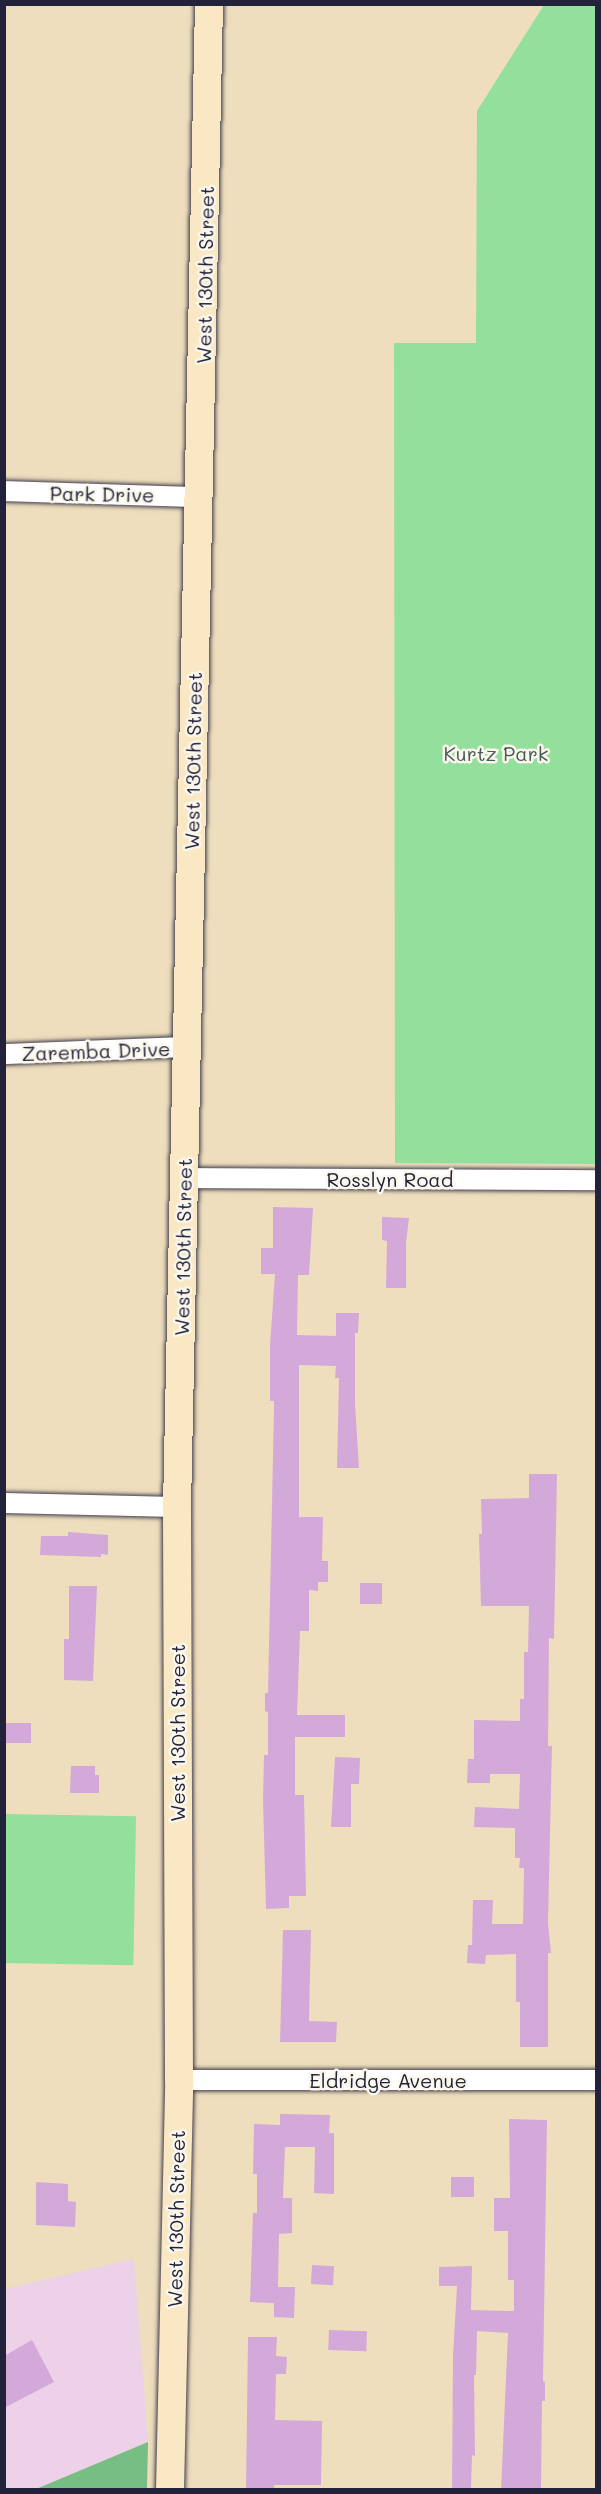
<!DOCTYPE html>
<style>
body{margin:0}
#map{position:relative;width:601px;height:2494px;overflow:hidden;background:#eedebd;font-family:Mali,sans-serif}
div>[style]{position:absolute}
.built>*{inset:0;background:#edd1e9}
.green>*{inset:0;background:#93df9c;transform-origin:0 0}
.forest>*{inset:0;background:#76be84}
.building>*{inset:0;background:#d3a9d9;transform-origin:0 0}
.roads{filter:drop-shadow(0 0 2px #413e4e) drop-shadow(0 0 2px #413e4e)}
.minor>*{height:20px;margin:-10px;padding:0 10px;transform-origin:10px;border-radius:10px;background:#fff}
.secondary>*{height:28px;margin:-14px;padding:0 14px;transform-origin:14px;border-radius:14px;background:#fae7c3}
span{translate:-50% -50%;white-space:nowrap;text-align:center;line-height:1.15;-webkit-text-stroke:5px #fbf7ec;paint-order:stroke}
.street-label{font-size:20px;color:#22223b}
.park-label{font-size:20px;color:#445b58}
.frame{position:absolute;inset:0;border:6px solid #22223b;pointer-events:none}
</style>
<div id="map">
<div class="built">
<div style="clip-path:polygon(134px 2259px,148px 2442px,36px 2489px,5px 2489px,4px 2289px)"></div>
</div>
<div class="green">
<div style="clip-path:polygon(544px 5px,596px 5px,596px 1164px,395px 1163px,394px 343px,476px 343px,477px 111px)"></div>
<div style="left:5px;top:1814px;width:131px;height:149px;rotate:1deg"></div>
</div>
<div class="forest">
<div style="clip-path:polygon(148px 2442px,147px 2489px,36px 2489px)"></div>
</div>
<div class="building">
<div style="clip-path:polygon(273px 1207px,313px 1208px,309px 1275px,298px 1275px,297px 1335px,336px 1336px,336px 1313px,359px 1313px,358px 1333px,355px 1333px,355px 1404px,359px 1468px,337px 1468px,339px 1378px,335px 1378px,336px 1366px,299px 1365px,299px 1517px,323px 1517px,322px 1561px,328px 1561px,328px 1582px,318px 1582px,318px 1591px,309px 1590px,309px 1631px,300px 1631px,297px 1715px,345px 1715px,345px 1737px,295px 1737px,295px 1795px,304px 1795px,306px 1896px,289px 1896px,289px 1908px,266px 1909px,263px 1800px,264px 1755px,268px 1755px,268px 1712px,265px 1711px,265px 1693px,268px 1693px,274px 1408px,274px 1401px,270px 1401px,270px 1345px,275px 1274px,261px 1274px,261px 1248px,273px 1248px)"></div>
<div style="clip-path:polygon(382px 1217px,409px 1218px,406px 1242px,406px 1288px,386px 1288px,387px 1241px,382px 1240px)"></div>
<div style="clip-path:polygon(529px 1474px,557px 1474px,554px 1639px,549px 1638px,548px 1746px,552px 1746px,548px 1923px,551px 1953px,548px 1953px,548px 2047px,520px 2047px,520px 2002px,516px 2002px,516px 1954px,486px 1955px,485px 1964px,467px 1963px,468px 1945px,472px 1945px,473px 1900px,493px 1900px,492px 1924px,523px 1924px,524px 1868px,519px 1868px,520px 1858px,515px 1858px,515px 1828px,474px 1827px,475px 1807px,519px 1809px,520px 1774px,490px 1774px,490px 1783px,467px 1783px,468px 1759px,474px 1759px,474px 1720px,520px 1721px,520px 1699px,524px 1699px,524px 1652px,528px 1652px,529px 1606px,481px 1606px,479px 1534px,482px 1534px,481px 1499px,529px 1498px)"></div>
<div style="clip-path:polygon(68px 1532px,108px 1535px,108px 1555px,101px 1554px,101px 1557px,40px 1555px,41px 1536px,68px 1536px)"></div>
<div style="left:360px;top:1583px;width:22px;height:21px"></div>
<div style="clip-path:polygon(69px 1586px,97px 1586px,93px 1681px,64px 1680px,64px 1639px,69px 1639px)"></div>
<div style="left:4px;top:1723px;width:27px;height:20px"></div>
<div style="clip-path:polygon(335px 1757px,360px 1758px,359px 1784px,351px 1784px,351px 1827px,331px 1827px)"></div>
<div style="clip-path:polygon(71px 1766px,95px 1766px,95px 1775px,99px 1775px,99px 1793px,70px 1793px)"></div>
<div style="clip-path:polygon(283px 1930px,311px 1930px,309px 2021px,337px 2022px,336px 2042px,280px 2042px)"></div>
<div style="clip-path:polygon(280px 2114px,330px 2115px,329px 2133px,334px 2133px,334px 2194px,314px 2193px,315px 2147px,285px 2147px,283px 2198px,292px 2198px,292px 2233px,279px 2234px,278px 2287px,295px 2287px,294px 2318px,274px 2317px,274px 2303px,250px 2302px,253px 2213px,257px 2213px,257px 2174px,253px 2174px,254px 2124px,280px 2125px)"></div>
<div style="clip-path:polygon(509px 2119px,547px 2120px,543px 2381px,545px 2382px,545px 2401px,542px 2401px,541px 2489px,501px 2490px,508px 2333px,477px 2331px,476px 2375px,474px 2375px,475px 2456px,472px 2455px,471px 2490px,452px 2490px,453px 2356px,457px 2286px,439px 2286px,439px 2267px,472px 2266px,471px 2310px,514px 2311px,514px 2280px,508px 2280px,508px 2231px,494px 2231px,494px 2198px,510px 2198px)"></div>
<div style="left:451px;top:2177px;width:23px;height:20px"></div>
<div style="clip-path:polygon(36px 2182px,68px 2184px,68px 2201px,76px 2202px,75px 2227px,36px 2225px)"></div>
<div style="left:312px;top:2265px;width:22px;height:19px;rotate:3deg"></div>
<div style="left:329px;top:2330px;width:38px;height:20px;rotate:2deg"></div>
<div style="clip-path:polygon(248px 2337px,277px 2337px,276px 2356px,287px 2357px,286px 2374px,276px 2374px,275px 2420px,322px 2421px,321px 2485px,274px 2485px,274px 2490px,246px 2490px)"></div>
<div style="clip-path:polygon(32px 2340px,54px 2382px,4px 2408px,4px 2356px)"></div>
</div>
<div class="roads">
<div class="minor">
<div style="left:4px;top:491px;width:195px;rotate:1.8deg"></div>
<div style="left:4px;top:1054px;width:183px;rotate:-2.2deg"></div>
<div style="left:184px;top:1178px;width:412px;rotate:0.3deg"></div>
<div style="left:4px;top:1503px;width:173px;rotate:1.3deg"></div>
<div style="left:179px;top:2080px;width:417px"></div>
</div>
<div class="secondary">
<div style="left:170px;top:2490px;width:410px;rotate:-88.7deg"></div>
<div style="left:179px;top:2080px;width:573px;rotate:-90.2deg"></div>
<div style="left:177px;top:1507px;width:1503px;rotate:-88.78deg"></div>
</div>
</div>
<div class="street-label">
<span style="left:205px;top:275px;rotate:-89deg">West 130th Street</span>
<span style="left:102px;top:494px;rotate:1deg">Park Drive</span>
<span style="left:193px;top:761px;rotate:-89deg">West 130th Street</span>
<span style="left:96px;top:1051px;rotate:-2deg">Zaremba Drive</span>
<span style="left:390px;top:1179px">Rosslyn Road</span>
<span style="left:183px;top:1247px;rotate:-89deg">West 130th Street</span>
<span style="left:177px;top:1733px;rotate:-90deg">West 130th Street</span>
<span style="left:388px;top:2080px">Eldridge Avenue</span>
<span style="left:176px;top:2219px;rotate:-89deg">West 130th Street</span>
</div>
<div class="park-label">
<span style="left:496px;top:753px">Kurtz Park</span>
</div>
<div class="frame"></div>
</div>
